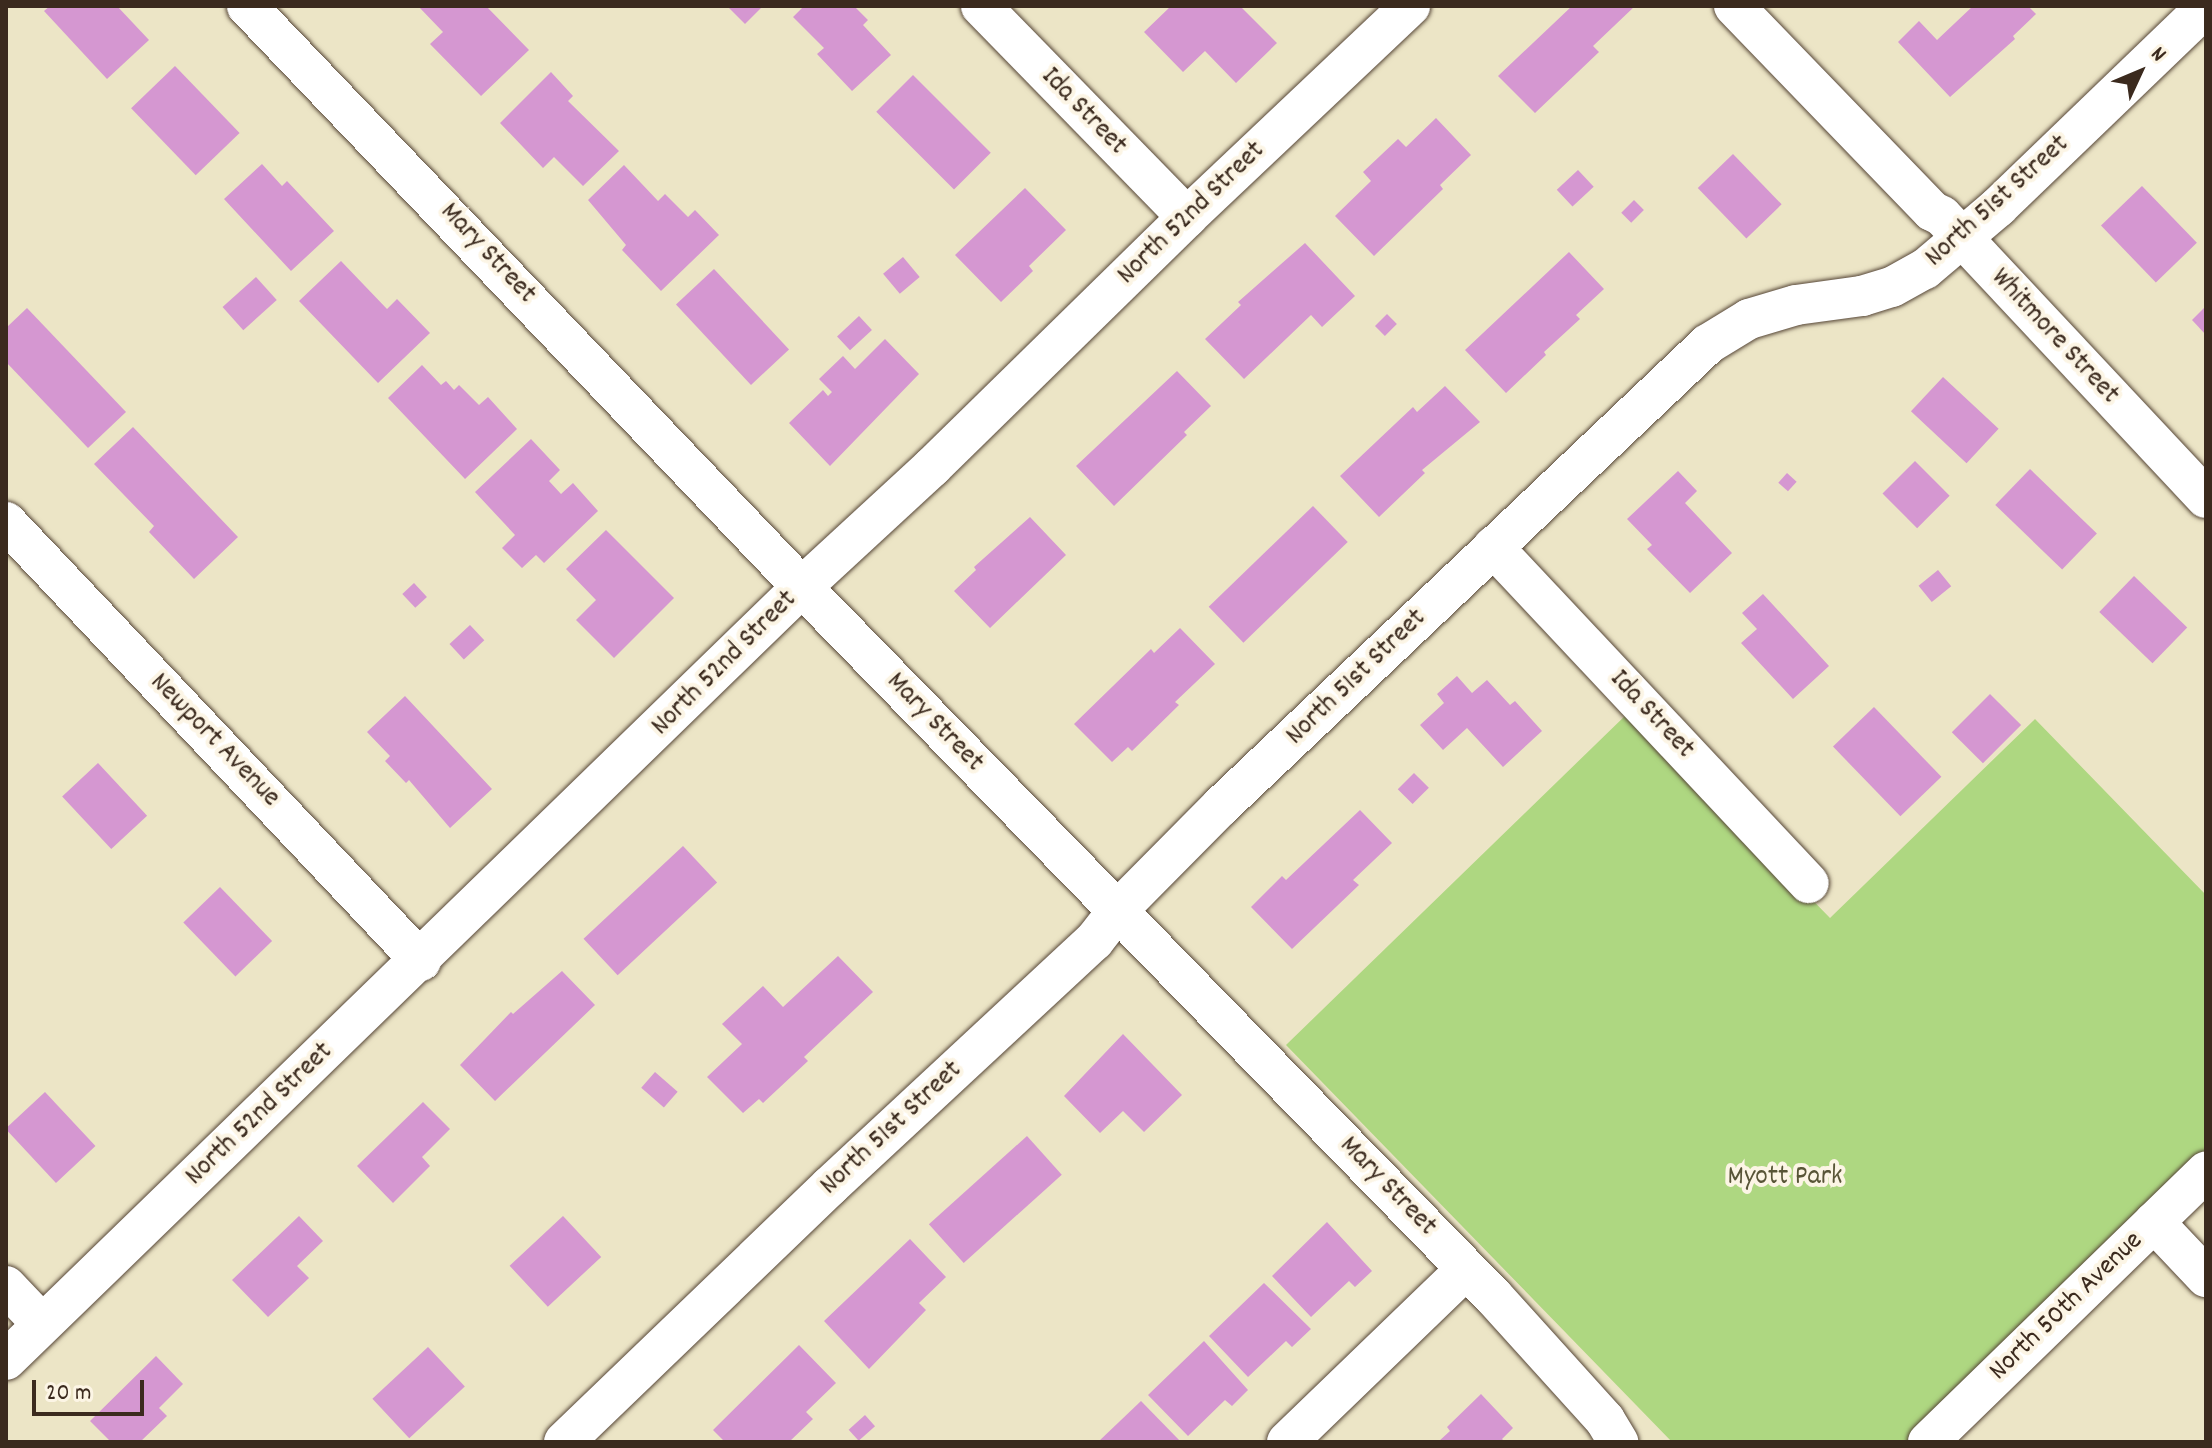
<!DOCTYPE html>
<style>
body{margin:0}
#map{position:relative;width:2212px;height:1448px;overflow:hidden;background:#ece5c6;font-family:Dekko,sans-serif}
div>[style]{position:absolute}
.green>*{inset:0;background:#aed781}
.building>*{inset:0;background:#d597d1;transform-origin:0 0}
.roads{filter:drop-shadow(0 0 2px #564637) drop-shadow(0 0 2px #564637)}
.minor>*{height:40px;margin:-20px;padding:0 20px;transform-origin:20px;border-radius:20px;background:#fff}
span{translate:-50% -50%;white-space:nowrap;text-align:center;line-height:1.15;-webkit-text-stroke:8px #fcf5e5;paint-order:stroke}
.street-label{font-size:28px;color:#3b2a1e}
.park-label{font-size:28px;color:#585537}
.frame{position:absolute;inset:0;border:8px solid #3b2a1e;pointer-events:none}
.north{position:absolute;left:2100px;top:32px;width:80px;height:80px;-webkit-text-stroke:6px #fcf5e5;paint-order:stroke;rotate:46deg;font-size:22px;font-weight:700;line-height:32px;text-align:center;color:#3b2a1e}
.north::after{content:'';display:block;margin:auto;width:28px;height:36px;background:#3b2a1e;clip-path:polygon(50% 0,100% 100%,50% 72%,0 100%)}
.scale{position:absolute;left:32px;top:1380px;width:112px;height:36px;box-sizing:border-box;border:4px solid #3b2a1e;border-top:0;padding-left:10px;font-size:24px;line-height:28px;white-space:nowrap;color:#3b2a1e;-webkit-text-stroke:6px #fcf5e5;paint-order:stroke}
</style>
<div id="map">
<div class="green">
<div style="clip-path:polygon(1629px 712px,1830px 918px,2035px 719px,2206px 895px,2206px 1181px,1937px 1442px,1672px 1442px,1286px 1045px)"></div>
</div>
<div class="building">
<div style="clip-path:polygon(50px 6px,117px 6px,149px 40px,107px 79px,44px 11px)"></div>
<div style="clip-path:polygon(418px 6px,486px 6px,529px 50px,481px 96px,430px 44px,443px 32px)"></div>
<div style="clip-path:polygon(727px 6px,763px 6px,745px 24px)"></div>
<div style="clip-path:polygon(804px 6px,854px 6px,868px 20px,863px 25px,891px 55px,852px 91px,817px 54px,824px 48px,793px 17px)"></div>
<div style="clip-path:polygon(1171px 6px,1240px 6px,1277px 43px,1236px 83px,1205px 51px,1183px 72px,1144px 32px)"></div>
<div style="clip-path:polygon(1572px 6px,1635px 6px,1593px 46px,1599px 52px,1535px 113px,1498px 76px)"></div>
<div style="clip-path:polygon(1973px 6px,2028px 6px,2036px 14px,2013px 36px,2015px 39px,1950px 97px,1898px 42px,1919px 21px,1937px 40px)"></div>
<div style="left:175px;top:66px;width:93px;height:61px;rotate:46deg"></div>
<div style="clip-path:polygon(551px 72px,573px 96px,568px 101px,619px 151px,583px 186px,554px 157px,543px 168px,500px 123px)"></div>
<div style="left:913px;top:75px;width:110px;height:52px;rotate:45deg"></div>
<div style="clip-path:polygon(1436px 118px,1471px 155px,1440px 185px,1443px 189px,1374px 256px,1335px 216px,1371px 181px,1363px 172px,1398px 139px,1406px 147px)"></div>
<div style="left:1733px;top:154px;width:70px;height:49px;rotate:46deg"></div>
<div style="clip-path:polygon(262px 164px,282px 186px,287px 181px,334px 231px,291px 271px,224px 199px)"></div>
<div style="clip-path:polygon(624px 165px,658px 201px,665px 194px,688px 217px,695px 210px,719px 235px,661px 291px,622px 250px,626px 245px,588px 200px)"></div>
<div style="left:1578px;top:170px;width:23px;height:29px;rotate:47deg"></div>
<div style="left:2142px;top:186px;width:79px;height:57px;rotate:46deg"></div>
<div style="clip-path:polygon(1025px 188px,1066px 230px,1029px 266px,1033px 271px,1001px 302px,955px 255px)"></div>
<div style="left:1634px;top:200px;width:14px;height:18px;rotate:45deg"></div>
<div style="clip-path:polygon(1305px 243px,1355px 296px,1322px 327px,1311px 315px,1244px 379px,1205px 339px,1241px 305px,1238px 302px)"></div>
<div style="clip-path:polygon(1569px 252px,1604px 289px,1576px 315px,1580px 319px,1544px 352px,1546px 355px,1506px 393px,1465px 350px)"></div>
<div style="left:903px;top:257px;width:26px;height:26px;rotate:50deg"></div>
<div style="clip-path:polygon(341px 261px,387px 309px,397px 299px,430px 333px,378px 383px,299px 301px)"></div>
<div style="left:714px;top:269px;width:110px;height:52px;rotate:47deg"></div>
<div style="left:256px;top:277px;width:31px;height:45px;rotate:48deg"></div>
<div style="clip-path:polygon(2206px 306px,2206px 335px,2192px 320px)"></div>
<div style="clip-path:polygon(27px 308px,126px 412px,88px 448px,6px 362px,6px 328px)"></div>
<div style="left:1387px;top:314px;width:14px;height:17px;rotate:45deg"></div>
<div style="left:859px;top:316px;width:19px;height:30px;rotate:47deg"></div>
<div style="clip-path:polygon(885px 339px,919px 374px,830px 466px,789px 423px,823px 390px,828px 396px,832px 392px,819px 379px,843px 356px,855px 369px)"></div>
<div style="clip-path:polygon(422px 365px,441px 385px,446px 381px,454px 390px,459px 385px,479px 405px,488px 397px,517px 429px,465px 479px,388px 398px)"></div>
<div style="clip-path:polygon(1177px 371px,1211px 406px,1184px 432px,1187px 435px,1114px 506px,1076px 466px)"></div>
<div style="left:1943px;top:377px;width:76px;height:47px;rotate:43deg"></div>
<div style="clip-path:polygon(1445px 386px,1480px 422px,1422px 470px,1425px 473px,1379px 517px,1340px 476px,1413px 407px,1417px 412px)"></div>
<div style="clip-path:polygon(133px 427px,238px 537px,194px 579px,149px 532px,154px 526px,94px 464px)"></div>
<div style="clip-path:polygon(531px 439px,560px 470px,549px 481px,561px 494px,573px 483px,598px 511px,544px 563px,536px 555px,522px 568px,502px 548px,515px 535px,475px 492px)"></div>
<div style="left:1915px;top:461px;width:49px;height:46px;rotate:45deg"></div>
<div style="left:2030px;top:469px;width:93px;height:50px;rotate:44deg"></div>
<div style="clip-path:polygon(1678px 471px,1697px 491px,1685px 503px,1732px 553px,1690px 593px,1647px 549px,1652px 545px,1627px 519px)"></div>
<div style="left:1787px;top:473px;width:13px;height:13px;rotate:42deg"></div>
<div style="left:1313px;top:506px;width:50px;height:145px;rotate:46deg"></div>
<div style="clip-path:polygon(1030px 517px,1066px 555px,990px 628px,954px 591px,976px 570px,974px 567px)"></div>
<div style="clip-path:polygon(606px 530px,674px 598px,614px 658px,576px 620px,596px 600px,566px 569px)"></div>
<div style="left:1938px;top:570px;width:21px;height:25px;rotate:51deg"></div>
<div style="left:2134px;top:576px;width:74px;height:50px;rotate:44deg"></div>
<div style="left:414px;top:583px;width:19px;height:16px;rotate:47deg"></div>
<div style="clip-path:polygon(1763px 594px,1829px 666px,1793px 699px,1741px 643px,1757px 629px,1742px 613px)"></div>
<div style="left:470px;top:625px;width:21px;height:28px;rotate:47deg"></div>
<div style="clip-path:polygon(1180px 628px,1215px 664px,1175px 702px,1179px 705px,1132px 751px,1128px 747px,1112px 762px,1074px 724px,1151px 649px,1154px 653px)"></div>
<div style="clip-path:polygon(1457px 676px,1472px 693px,1487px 680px,1510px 705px,1515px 701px,1542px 731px,1503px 767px,1467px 728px,1443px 750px,1420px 725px,1444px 703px,1437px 694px)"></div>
<div style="left:1990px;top:694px;width:44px;height:54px;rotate:45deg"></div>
<div style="clip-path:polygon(405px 696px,492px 789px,450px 828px,409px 780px,406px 783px,385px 761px,390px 756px,367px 732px)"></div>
<div style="left:1874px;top:707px;width:97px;height:57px;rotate:46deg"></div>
<div style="left:98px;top:763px;width:72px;height:49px;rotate:47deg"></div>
<div style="left:1414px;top:773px;width:21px;height:23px;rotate:45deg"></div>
<div style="clip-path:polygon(1360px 810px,1392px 843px,1353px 880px,1359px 885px,1292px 949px,1251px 907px,1282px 876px,1286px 880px)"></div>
<div style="left:683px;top:846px;width:50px;height:136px;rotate:47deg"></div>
<div style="left:220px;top:887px;width:75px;height:51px;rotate:46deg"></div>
<div style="clip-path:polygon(838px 956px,873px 992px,804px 1057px,808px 1061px,763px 1103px,759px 1099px,743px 1113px,707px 1077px,742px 1044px,722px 1024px,763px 986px,783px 1007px)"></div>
<div style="clip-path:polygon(562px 971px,595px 1005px,495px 1101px,460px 1065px,511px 1012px,513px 1014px)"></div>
<div style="clip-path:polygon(1123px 1034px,1182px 1095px,1144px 1132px,1123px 1111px,1100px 1133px,1064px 1096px)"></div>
<div style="left:655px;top:1072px;width:30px;height:21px;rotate:41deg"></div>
<div style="left:45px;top:1092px;width:74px;height:54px;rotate:47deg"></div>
<div style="clip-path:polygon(423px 1102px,450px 1129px,422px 1157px,430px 1166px,393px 1203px,357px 1166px)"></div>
<div style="left:1027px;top:1136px;width:52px;height:132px;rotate:48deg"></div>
<div style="clip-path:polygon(299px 1216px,323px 1241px,297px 1266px,309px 1278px,268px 1317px,232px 1280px)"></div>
<div style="left:563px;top:1216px;width:56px;height:73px;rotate:47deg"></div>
<div style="clip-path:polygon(1327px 1222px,1372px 1271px,1355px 1287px,1349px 1281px,1311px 1317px,1272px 1276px)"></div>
<div style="clip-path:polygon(910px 1239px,946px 1277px,919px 1303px,926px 1310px,869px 1369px,824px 1321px)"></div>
<div style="clip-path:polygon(1264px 1283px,1311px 1329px,1292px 1347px,1286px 1341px,1248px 1377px,1209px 1336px)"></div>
<div style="clip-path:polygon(1204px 1341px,1248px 1390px,1232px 1406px,1225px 1400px,1188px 1436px,1148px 1395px)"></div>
<div style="clip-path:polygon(799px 1345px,836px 1383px,806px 1412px,813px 1419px,789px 1442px,725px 1442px,713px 1430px)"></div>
<div style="left:428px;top:1347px;width:54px;height:76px;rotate:47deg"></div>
<div style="clip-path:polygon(156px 1356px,183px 1384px,159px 1408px,167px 1416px,140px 1442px,111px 1442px,90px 1421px)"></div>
<div style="clip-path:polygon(1481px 1394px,1513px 1428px,1502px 1439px,1505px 1442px,1438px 1442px,1450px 1431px,1447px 1427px)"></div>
<div style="clip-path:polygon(1141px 1401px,1181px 1442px,1098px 1442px)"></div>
<div style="left:865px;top:1415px;width:15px;height:22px;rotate:48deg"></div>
</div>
<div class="roads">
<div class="minor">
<div style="left:247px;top:6px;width:803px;rotate:46.31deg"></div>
<div style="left:802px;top:587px;width:990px;rotate:45.74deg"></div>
<div style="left:1493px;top:1296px;width:167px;rotate:47.9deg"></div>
<div style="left:1605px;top:1420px;width:26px;rotate:59deg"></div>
<div style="left:981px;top:6px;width:295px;rotate:45.7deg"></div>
<div style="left:1734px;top:6px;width:285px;rotate:46deg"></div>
<div style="left:1932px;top:211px;width:11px;rotate:27deg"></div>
<div style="left:1942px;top:216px;width:386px;rotate:46.9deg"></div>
<div style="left:6px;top:522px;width:604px;rotate:46.61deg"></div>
<div style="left:1493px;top:547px;width:461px;rotate:46.8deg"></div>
<div style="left:2154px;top:1222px;width:76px;rotate:46.6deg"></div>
<div style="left:6px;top:1286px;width:52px;rotate:46.5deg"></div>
<div style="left:6px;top:1360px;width:1110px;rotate:-44.16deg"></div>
<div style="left:802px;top:587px;width:177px;rotate:-42.7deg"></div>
<div style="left:932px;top:467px;width:357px;rotate:-44.4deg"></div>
<div style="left:1187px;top:217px;width:307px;rotate:-43.4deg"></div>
<div style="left:564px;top:1442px;width:369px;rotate:-43.9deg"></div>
<div style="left:830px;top:1186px;width:360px;rotate:-42.9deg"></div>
<div style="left:1094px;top:941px;width:39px;rotate:-52deg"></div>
<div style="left:1118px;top:910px;width:146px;rotate:-45.3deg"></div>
<div style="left:1221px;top:806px;width:671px;rotate:-43.49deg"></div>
<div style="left:1708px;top:344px;width:48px;rotate:-31.4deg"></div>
<div style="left:1749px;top:319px;width:49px;rotate:-16.6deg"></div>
<div style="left:1796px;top:305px;width:67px;rotate:-7.8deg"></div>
<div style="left:1862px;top:296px;width:31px;rotate:-17deg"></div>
<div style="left:1892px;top:287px;width:38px;rotate:-29deg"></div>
<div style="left:1925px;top:269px;width:96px;rotate:-40.3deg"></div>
<div style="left:1998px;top:207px;width:289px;rotate:-43.9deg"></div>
<div style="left:1287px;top:1442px;width:249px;rotate:-44deg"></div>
<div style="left:1928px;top:1442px;width:388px;rotate:-44.2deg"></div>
</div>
</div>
<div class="street-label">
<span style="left:1083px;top:112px;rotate:46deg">Ida Street</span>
<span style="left:1998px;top:202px;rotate:-42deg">North 51st Street</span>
<span style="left:1192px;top:214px;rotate:-44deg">North 52nd Street</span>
<span style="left:487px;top:254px;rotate:47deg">Mary Street</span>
<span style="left:2054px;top:337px;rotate:47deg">Whitmore Street</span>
<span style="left:725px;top:664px;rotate:-45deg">North 52nd Street</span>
<span style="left:1357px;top:678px;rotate:-44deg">North 51st Street</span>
<span style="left:1651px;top:715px;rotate:47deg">Ida Street</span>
<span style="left:934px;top:723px;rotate:46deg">Mary Street</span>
<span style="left:214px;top:741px;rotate:46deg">Newport Avenue</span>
<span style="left:260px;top:1115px;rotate:-44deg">North 52nd Street</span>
<span style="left:892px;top:1129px;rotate:-43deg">North 51st Street</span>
<span style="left:1387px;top:1187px;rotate:46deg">Mary Street</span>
<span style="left:2067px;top:1307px;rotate:-44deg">North 50th Avenue</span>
</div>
<div class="park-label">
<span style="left:1785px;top:1178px">Myott Park</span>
</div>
<div class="frame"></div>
<div class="north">N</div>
<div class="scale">20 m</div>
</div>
